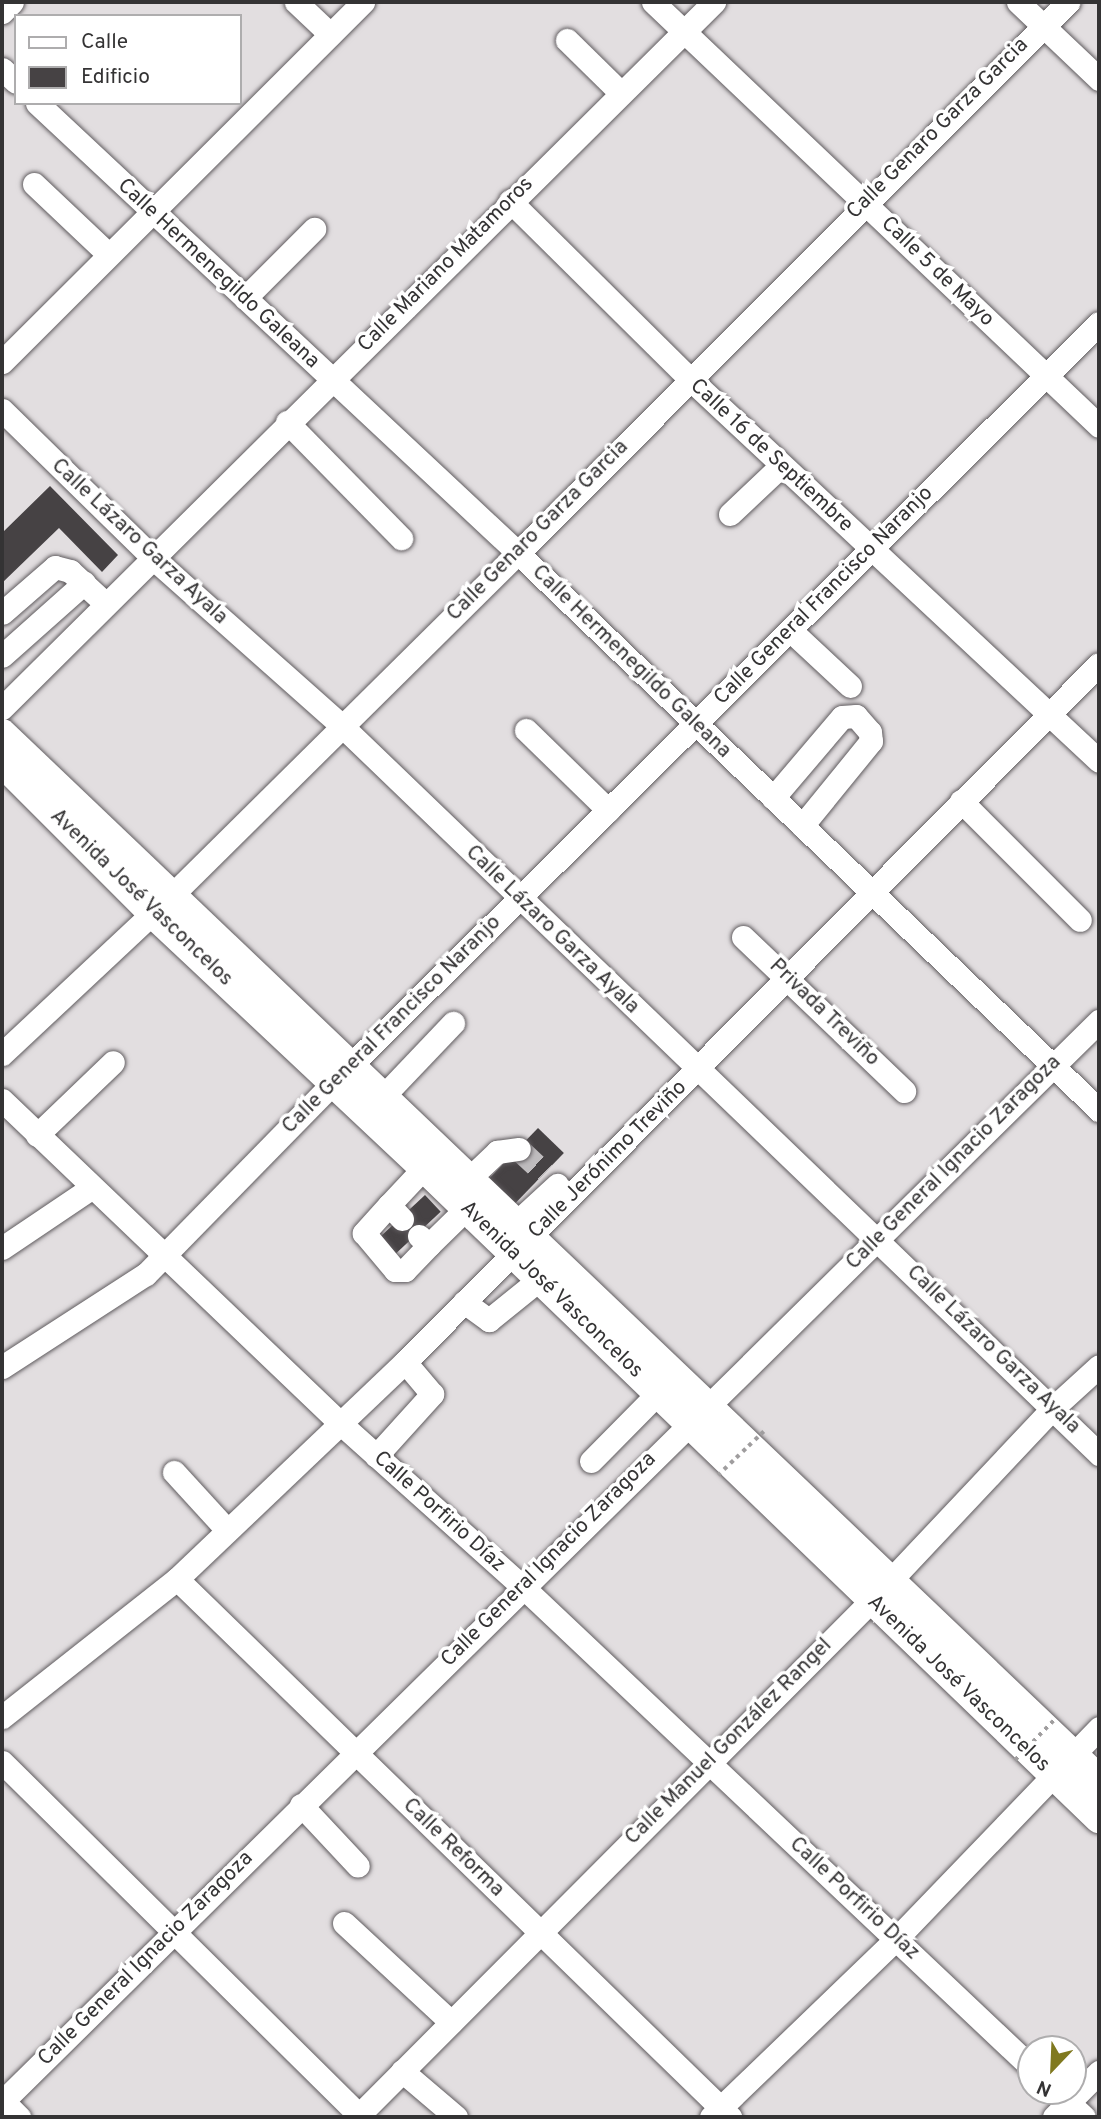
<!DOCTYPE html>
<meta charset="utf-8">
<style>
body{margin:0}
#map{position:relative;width:1101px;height:2119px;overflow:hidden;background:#e2dee0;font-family:Overpass,sans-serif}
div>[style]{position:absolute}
.building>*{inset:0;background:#464244;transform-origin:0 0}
.minor-tunnel>*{height:23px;margin-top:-11.5px;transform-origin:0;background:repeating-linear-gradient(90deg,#bfbcbe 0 23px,transparent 0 34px)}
.roads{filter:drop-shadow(0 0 2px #5f5b5e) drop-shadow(0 0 2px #5f5b5e)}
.minor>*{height:23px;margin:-11.5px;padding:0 11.5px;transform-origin:11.5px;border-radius:11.5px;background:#fff}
.major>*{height:30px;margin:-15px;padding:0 15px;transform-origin:15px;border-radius:15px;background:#fff}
.path-bridge>*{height:3.5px;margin-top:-1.75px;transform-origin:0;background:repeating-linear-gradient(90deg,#9f9d9e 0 3.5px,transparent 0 8.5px)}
span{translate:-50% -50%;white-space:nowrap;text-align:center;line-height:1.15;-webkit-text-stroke:7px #fff;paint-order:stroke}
.street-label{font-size:21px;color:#343334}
.frame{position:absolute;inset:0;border:4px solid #343334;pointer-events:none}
.legend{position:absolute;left:14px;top:14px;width:228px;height:91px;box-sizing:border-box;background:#fff;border:2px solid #aeadae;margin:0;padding:9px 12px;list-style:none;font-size:21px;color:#343334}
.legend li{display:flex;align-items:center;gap:14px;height:35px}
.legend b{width:35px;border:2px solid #aeadae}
.north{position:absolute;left:1017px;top:2035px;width:70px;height:70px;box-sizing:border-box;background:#fff;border:2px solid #aeadae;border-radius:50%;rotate:203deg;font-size:19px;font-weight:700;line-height:28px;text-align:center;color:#343334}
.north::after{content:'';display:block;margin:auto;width:24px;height:32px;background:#80791f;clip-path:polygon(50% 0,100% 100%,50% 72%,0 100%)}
</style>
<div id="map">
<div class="building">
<div style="clip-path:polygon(50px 486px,118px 555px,102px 572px,59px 528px,2px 583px,2px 533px)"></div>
<div style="left:538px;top:1128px;width:36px;height:73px;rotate:44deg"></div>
<div style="left:425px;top:1195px;width:23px;height:66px;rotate:47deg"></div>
</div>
<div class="minor-tunnel">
<div style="left:519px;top:1149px;width:35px;rotate:43deg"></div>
</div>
<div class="roads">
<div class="minor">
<div style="left:296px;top:2px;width:47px;rotate:43.3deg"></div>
<div style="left:653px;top:2px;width:615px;rotate:43.55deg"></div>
<div style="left:1018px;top:2px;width:112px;rotate:43.5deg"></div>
<div style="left:2px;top:12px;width:14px;rotate:-45deg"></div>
<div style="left:567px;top:40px;width:74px;rotate:44.5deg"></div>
<div style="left:2px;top:69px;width:19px;rotate:43deg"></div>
<div style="left:37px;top:103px;width:659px;rotate:43.09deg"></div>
<div style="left:518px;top:553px;width:805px;rotate:43.79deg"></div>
<div style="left:34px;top:184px;width:100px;rotate:43.4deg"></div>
<div style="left:510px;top:201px;width:252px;rotate:44.7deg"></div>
<div style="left:689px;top:378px;width:561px;rotate:43.05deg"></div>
<div style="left:245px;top:298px;width:98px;rotate:-45deg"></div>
<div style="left:2px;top:362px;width:510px;rotate:-44.92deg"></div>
<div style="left:2px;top:410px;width:213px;rotate:44.4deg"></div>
<div style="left:154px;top:559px;width:250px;rotate:41.6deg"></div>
<div style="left:341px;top:725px;width:1052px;rotate:43.88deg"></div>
<div style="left:287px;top:422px;width:163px;rotate:45.5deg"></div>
<div style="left:730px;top:514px;width:70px;rotate:-43.3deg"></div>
<div style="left:2px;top:613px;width:70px;rotate:-41deg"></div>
<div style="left:55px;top:567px;width:16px;rotate:15deg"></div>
<div style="left:70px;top:571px;width:49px;rotate:42.5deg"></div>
<div style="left:790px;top:630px;width:82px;rotate:43deg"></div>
<div style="left:2px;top:656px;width:110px;rotate:-41.7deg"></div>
<div style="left:2px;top:708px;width:1003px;rotate:-44.76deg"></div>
<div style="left:526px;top:730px;width:115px;rotate:44.3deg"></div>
<div style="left:773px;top:798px;width:106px;rotate:-49.6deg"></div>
<div style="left:842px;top:717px;width:14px;rotate:-4deg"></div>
<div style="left:856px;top:716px;width:21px;rotate:49deg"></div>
<div style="left:870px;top:732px;width:9px;rotate:84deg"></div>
<div style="left:871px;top:741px;width:109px;rotate:129.1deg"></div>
<div style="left:961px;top:801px;width:168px;rotate:45deg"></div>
<div style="left:743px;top:937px;width:223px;rotate:43.7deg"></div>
<div style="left:2px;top:1054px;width:233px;rotate:-43.1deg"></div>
<div style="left:172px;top:895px;width:486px;rotate:-44.7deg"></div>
<div style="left:518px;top:553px;width:779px;rotate:-45.05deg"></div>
<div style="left:2px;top:1100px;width:468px;rotate:43.7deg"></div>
<div style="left:340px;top:1423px;width:246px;rotate:41.9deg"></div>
<div style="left:523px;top:1587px;width:699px;rotate:43.38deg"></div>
<div style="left:371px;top:1109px;width:119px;rotate:-46.4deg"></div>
<div style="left:37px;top:1135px;width:105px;rotate:-43.8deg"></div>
<div style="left:458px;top:1189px;width:54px;rotate:-43.5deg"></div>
<div style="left:497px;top:1152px;width:22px;rotate:-8deg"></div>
<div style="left:389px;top:1205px;width:38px;rotate:132deg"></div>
<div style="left:364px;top:1233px;width:48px;rotate:50deg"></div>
<div style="left:395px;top:1270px;width:10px"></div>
<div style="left:405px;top:1270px;width:35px;rotate:-46deg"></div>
<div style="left:402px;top:1219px;width:19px;rotate:-133deg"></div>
<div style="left:389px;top:1205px;width:66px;rotate:-46.8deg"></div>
<div style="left:505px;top:1233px;width:71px;rotate:-42.7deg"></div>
<div style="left:419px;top:1236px;width:13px;rotate:42deg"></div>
<div style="left:429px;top:1245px;width:69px;rotate:-44.4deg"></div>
<div style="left:2px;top:1248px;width:107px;rotate:-34deg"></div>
<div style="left:464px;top:1302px;width:31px;rotate:36deg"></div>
<div style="left:489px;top:1320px;width:80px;rotate:-38.9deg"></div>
<div style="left:2px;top:1367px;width:171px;rotate:-32.9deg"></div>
<div style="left:146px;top:1274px;width:267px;rotate:-45.6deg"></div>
<div style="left:333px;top:1083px;width:1079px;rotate:-44.77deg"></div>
<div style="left:376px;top:1456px;width:84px;rotate:-47.9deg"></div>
<div style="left:432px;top:1394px;width:42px;rotate:-130.2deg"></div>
<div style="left:591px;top:1461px;width:111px;rotate:-45.4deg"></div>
<div style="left:174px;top:1472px;width:77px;rotate:47.6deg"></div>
<div style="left:177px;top:1579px;width:772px;rotate:44.21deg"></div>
<div style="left:2px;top:1717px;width:223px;rotate:-38.3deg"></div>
<div style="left:177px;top:1579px;width:315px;rotate:-43.6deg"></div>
<div style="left:405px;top:1362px;width:984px;rotate:-45.16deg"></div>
<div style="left:2px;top:1762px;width:505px;rotate:44.68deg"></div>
<div style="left:301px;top:1805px;width:83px;rotate:46.9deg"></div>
<div style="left:344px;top:1923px;width:146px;rotate:42.8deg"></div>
<div style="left:402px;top:2071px;width:71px;rotate:40.4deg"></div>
<div style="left:1056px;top:2091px;width:38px;rotate:43deg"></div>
<div style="left:3px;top:2101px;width:1539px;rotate:-44.58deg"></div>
<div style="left:3px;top:2101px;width:23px;rotate:45deg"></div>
<div style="left:357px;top:2117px;width:728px;rotate:-45.11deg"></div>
<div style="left:871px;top:1601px;width:265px;rotate:-46.7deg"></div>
<div style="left:1053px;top:1408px;width:62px;rotate:-42.4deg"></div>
<div style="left:711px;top:2117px;width:257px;rotate:-43.9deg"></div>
<div style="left:896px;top:1939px;width:293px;rotate:-46.1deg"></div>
<div style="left:1054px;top:2117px;width:64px;rotate:-45deg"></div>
</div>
<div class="major">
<div style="left:2px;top:734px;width:1516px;rotate:43.64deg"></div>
<div style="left:2px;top:762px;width:212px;rotate:45deg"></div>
<div style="left:152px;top:912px;width:373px;rotate:43.2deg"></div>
<div style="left:424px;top:1167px;width:938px;rotate:43.96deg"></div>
</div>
</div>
<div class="path-bridge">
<div style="left:718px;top:1475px;width:64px;rotate:-43.7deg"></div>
<div style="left:1015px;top:1760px;width:57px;rotate:-45.7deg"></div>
</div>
<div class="street-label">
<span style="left:938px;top:129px;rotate:-45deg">Calle Genaro Garza Garcia</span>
<span style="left:446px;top:265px;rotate:-45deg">Calle Mariano Matamoros</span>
<span style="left:937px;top:272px;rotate:44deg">Calle 5 de Mayo</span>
<span style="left:218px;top:274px;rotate:43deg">Calle Hermenegildo Galeana</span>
<span style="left:771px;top:456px;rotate:43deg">Calle 16 de Septiembre</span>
<span style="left:538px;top:531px;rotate:-45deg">Calle Genaro Garza Garcia</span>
<span style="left:139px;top:542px;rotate:43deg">Calle Lázaro Garza Ayala</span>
<span style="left:824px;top:596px;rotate:-45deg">Calle General Francisco Naranjo</span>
<span style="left:631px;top:662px;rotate:44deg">Calle Hermenegildo Galeana</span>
<span style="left:141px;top:898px;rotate:44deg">Avenida José Vasconcelos</span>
<span style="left:552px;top:930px;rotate:44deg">Calle Lázaro Garza Ayala</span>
<span style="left:824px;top:1013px;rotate:44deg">Privada Treviño</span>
<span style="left:392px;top:1025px;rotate:-45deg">Calle General Francisco Naranjo</span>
<span style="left:608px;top:1160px;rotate:-45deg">Calle Jerónimo Treviño</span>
<span style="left:954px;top:1163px;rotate:-45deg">Calle General Ignacio Zaragoza</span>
<span style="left:551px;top:1290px;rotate:44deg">Avenida José Vasconcelos</span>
<span style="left:993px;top:1350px;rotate:44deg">Calle Lázaro Garza Ayala</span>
<span style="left:439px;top:1512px;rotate:42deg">Calle Porfirio Díaz</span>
<span style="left:549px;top:1560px;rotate:-45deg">Calle General Ignacio Zaragoza</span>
<span style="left:958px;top:1684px;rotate:44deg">Avenida José Vasconcelos</span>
<span style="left:729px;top:1742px;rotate:-45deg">Calle Manuel González Rangel</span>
<span style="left:453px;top:1848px;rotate:44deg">Calle Reforma</span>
<span style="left:854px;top:1899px;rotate:43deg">Calle Porfirio Díaz</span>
<span style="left:146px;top:1959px;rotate:-45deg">Calle General Ignacio Zaragoza</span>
</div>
<div class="frame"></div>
<ul class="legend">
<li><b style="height:9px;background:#fff"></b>Calle</li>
<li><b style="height:19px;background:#464244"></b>Edificio</li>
</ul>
<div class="north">N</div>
</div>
